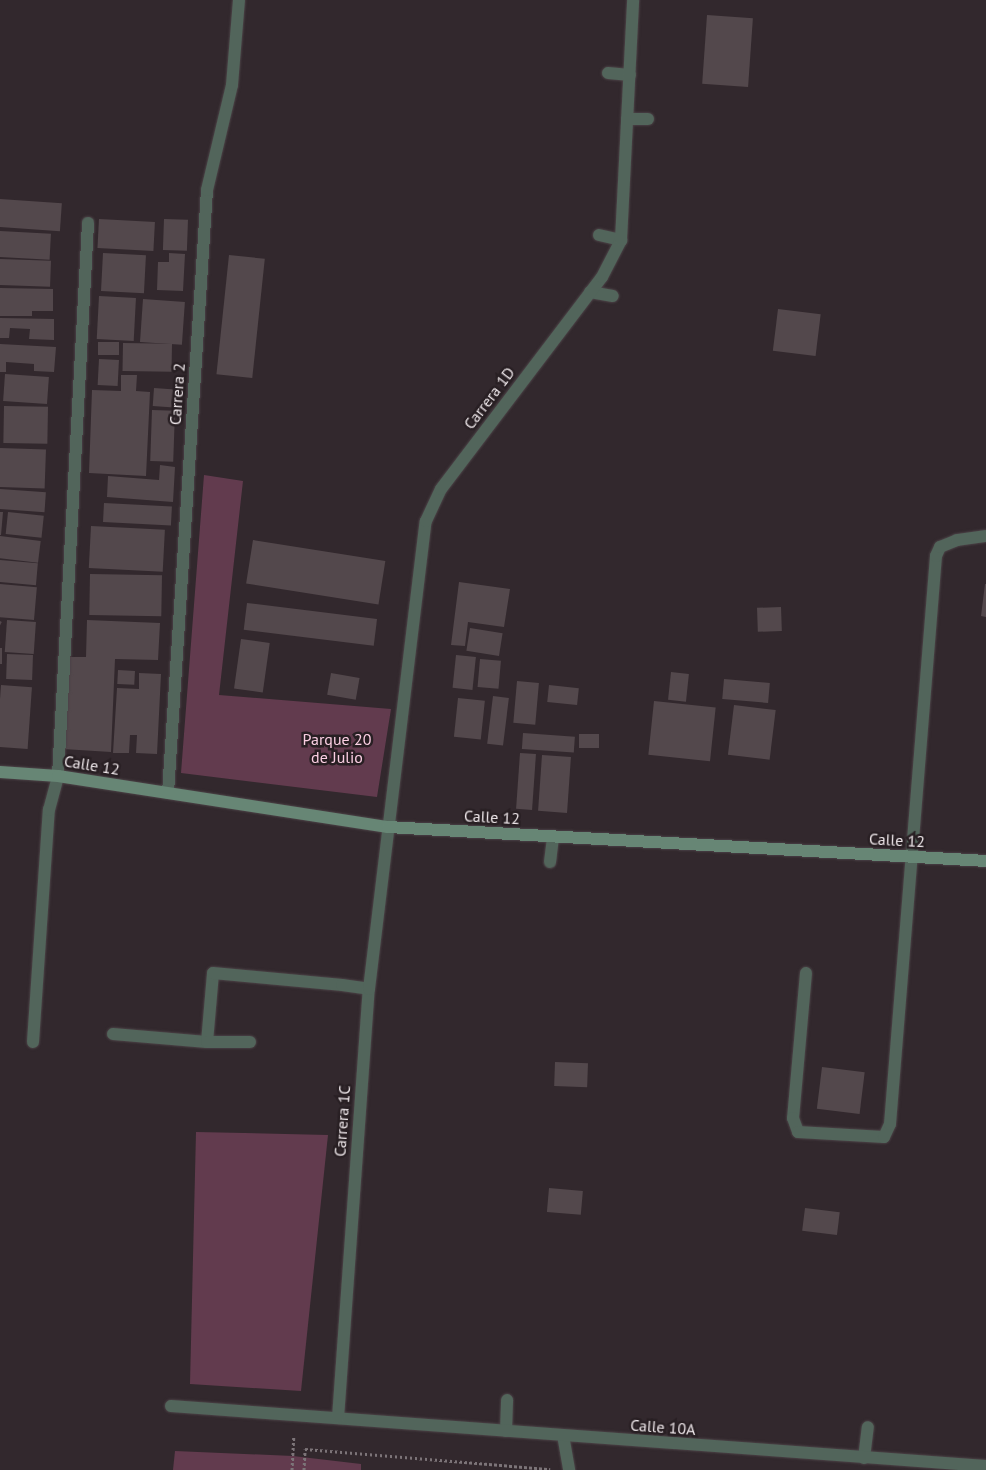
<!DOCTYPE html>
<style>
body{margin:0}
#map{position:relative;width:986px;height:1470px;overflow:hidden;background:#32282d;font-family:"PT Sans",sans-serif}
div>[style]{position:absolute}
.green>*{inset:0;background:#623b4e}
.building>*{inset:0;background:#53484c;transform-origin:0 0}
.path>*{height:3px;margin-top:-1.5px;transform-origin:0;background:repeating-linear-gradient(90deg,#7c7478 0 2.5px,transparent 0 5px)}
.roads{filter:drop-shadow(0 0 1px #4c4347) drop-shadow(0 0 1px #4c4347)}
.lane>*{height:12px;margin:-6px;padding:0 6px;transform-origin:6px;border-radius:6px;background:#52655b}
.street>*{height:12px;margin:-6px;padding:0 6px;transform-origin:6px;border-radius:6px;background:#52655b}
.secondary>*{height:12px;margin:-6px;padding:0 6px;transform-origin:6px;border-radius:6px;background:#678675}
span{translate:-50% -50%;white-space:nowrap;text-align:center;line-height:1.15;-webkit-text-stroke:5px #281f23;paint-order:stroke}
.street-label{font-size:16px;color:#eee7ea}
.park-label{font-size:16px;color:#facee2}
</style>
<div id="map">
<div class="green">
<div style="clip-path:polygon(204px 475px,243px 481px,219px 695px,391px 709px,377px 797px,181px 773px)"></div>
<div style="clip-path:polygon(196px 1132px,328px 1135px,301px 1391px,190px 1384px)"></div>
<div style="clip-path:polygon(175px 1451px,293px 1456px,361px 1464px,361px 1470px,173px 1470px)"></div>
</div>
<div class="building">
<div style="left:707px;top:15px;width:46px;height:69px;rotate:4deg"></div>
<div style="left:0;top:199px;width:62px;height:28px;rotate:4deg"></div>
<div style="left:99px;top:219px;width:56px;height:29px;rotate:3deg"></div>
<div style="left:164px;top:219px;width:24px;height:31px;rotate:2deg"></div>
<div style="left:0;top:231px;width:51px;height:26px;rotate:3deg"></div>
<div style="left:103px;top:253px;width:43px;height:38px;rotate:3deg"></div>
<div style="clip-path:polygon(169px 253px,185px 254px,183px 291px,157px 290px,158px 262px,169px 262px)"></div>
<div style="left:229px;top:255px;width:36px;height:120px;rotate:6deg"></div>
<div style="left:0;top:259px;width:51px;height:26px;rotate:2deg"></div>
<div style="clip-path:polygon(0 288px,53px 289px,53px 311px,32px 311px,32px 316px,0 316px)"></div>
<div style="left:99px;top:296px;width:37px;height:43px;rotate:3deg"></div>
<div style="left:143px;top:299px;width:42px;height:43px;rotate:4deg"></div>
<div style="left:778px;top:309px;width:43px;height:42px;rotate:7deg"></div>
<div style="clip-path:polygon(0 318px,54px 319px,54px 340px,29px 339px,30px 329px,10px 328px,9px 338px,0 338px)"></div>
<div style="left:98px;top:342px;width:21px;height:13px"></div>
<div style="left:123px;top:343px;width:49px;height:28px;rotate:1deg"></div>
<div style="clip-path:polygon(0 344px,56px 347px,54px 372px,34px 371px,34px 364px,6px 362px,6px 372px,0 372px)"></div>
<div style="left:99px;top:359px;width:20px;height:26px;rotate:3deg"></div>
<div style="left:5px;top:374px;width:44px;height:27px;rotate:4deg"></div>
<div style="clip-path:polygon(121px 375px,137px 375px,136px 391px,150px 392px,146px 476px,89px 473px,92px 390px,121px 391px)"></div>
<div style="left:154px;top:388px;width:28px;height:18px;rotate:4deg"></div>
<div style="left:4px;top:406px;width:44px;height:37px;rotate:1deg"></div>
<div style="left:152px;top:410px;width:23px;height:51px;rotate:2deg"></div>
<div style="left:0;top:448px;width:46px;height:39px;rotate:2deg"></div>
<div style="clip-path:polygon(160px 465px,175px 467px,173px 502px,107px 497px,108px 476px,159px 480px)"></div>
<div style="left:0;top:489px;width:46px;height:20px;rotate:4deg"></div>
<div style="left:104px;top:503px;width:68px;height:19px;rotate:3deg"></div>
<div style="clip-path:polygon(0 512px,3px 512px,1px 535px,0 535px)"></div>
<div style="left:8px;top:512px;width:36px;height:22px;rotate:6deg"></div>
<div style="left:91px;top:526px;width:74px;height:42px;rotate:3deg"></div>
<div style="left:0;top:536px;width:41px;height:22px;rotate:7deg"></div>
<div style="left:253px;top:540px;width:134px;height:44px;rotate:9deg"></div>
<div style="left:0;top:560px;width:38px;height:22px;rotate:5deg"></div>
<div style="left:90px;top:574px;width:72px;height:41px;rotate:1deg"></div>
<div style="clip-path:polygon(459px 582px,510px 589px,504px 627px,468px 622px,465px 646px,451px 645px)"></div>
<div style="left:0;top:584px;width:37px;height:33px;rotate:5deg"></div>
<div style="clip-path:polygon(985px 584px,986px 584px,986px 617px,981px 616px)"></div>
<div style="left:247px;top:603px;width:131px;height:27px;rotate:7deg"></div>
<div style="left:781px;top:607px;width:24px;height:24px;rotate:88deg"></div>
<div style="left:7px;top:620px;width:29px;height:32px;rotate:4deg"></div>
<div style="clip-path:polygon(87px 620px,160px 623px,158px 660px,115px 659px,111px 752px,63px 749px,69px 657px,86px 657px)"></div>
<div style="left:0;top:621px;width:2px;height:17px;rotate:27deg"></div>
<div style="left:470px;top:628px;width:33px;height:23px;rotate:9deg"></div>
<div style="left:241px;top:639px;width:29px;height:50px;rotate:8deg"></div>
<div style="left:0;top:648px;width:2px;height:16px"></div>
<div style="left:7px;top:654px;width:26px;height:25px;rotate:2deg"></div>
<div style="left:456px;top:655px;width:20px;height:33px;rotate:6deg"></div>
<div style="left:480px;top:659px;width:21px;height:28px;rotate:5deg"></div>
<div style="left:118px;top:670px;width:17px;height:14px;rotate:3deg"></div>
<div style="left:671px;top:672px;width:18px;height:28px;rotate:6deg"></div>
<div style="clip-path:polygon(139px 673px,161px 674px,157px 754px,136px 753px,137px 735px,130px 735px,129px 753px,113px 753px,117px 688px,139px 689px)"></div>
<div style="left:331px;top:673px;width:29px;height:22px;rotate:10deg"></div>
<div style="left:724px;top:679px;width:46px;height:20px;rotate:5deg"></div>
<div style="left:517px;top:681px;width:22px;height:42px;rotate:5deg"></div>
<div style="left:1px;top:685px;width:31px;height:62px;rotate:4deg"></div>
<div style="left:549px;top:685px;width:30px;height:17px;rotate:6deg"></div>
<div style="left:493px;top:696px;width:16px;height:48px;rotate:7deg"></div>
<div style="left:458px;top:698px;width:27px;height:39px;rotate:6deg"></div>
<div style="left:654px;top:701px;width:62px;height:54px;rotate:6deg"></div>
<div style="left:734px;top:705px;width:42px;height:50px;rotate:7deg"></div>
<div style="left:523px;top:733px;width:52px;height:16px;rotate:4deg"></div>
<div style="left:579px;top:734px;width:20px;height:14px"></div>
<div style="left:520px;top:753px;width:16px;height:56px;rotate:4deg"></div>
<div style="left:542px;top:755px;width:29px;height:56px;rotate:4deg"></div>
<div style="left:555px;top:1062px;width:33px;height:24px;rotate:2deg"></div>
<div style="left:822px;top:1067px;width:43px;height:42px;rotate:7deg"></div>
<div style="left:549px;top:1188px;width:34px;height:24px;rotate:5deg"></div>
<div style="left:805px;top:1208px;width:35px;height:23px;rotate:7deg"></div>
</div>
<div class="path">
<div style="left:292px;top:1470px;width:34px;rotate:-87deg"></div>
<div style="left:304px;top:1470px;width:21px;rotate:-87deg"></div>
<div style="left:305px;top:1449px;width:246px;rotate:4.7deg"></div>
</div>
<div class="roads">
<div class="lane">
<div style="left:608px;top:73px;width:22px;rotate:5deg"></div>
<div style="left:627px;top:119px;width:21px"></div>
<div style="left:599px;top:235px;width:23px;rotate:13deg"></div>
<div style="left:590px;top:292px;width:23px;rotate:10deg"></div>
<div style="left:550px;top:862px;width:25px;rotate:-83deg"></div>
<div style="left:806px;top:973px;width:146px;rotate:95.1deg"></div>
<div style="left:793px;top:1118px;width:15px;rotate:70deg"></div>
<div style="left:798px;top:1132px;width:86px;rotate:3.3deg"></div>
<div style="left:884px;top:1137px;width:14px;rotate:-65deg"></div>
<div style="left:890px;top:1124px;width:570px;rotate:-85.37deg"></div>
<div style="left:936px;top:556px;width:10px;rotate:-66deg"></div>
<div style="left:940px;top:547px;width:18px;rotate:-22deg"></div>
<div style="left:957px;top:540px;width:29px;rotate:-8deg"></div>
<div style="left:113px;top:1034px;width:94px;rotate:4.9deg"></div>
<div style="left:207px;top:1042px;width:69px;rotate:-85deg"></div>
<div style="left:213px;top:973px;width:130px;rotate:5.3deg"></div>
<div style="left:33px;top:1042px;width:233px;rotate:-86.1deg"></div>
<div style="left:49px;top:810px;width:35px;rotate:-75deg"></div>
<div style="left:207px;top:1042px;width:43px"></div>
<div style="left:506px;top:1431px;width:31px;rotate:-88deg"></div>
<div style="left:563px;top:1435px;width:36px;rotate:80deg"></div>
<div style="left:864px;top:1458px;width:31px;rotate:-83deg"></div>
</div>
<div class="street">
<div style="left:58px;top:776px;width:554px;rotate:-86.89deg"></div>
<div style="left:168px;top:793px;width:604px;rotate:-86.3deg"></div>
<div style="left:207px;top:190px;width:108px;rotate:-76.6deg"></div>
<div style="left:232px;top:85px;width:85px;rotate:-85.3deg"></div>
<div style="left:342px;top:985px;width:27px;rotate:8deg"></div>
<div style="left:171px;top:1406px;width:817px;rotate:4.21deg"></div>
<div style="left:338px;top:1418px;width:430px;rotate:-85.9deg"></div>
<div style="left:369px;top:989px;width:471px;rotate:-83.1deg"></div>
<div style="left:426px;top:521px;width:35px;rotate:-65deg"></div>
<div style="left:441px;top:489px;width:266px;rotate:-52.8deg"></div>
<div style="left:602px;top:277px;width:42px;rotate:-62.8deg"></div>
<div style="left:621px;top:240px;width:240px;rotate:-87.1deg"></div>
</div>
<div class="secondary">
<div style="left:0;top:772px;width:58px;rotate:3.9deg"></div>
<div style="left:58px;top:776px;width:334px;rotate:8.8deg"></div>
<div style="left:388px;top:827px;width:599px;rotate:3.25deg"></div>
</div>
</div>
<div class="street-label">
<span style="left:177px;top:394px;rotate:-86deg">Carrera 2</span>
<span style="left:489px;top:398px;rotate:-53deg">Carrera 1D</span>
<span style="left:92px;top:765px;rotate:9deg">Calle 12</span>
<span style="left:492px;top:817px;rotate:3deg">Calle 12</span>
<span style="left:897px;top:840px;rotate:3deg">Calle 12</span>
<span style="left:342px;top:1121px;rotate:-86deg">Carrera 1C</span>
<span style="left:663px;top:1427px;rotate:4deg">Calle 10A</span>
</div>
<div class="park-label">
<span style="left:337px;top:748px">Parque 20<br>de Julio</span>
</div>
</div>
